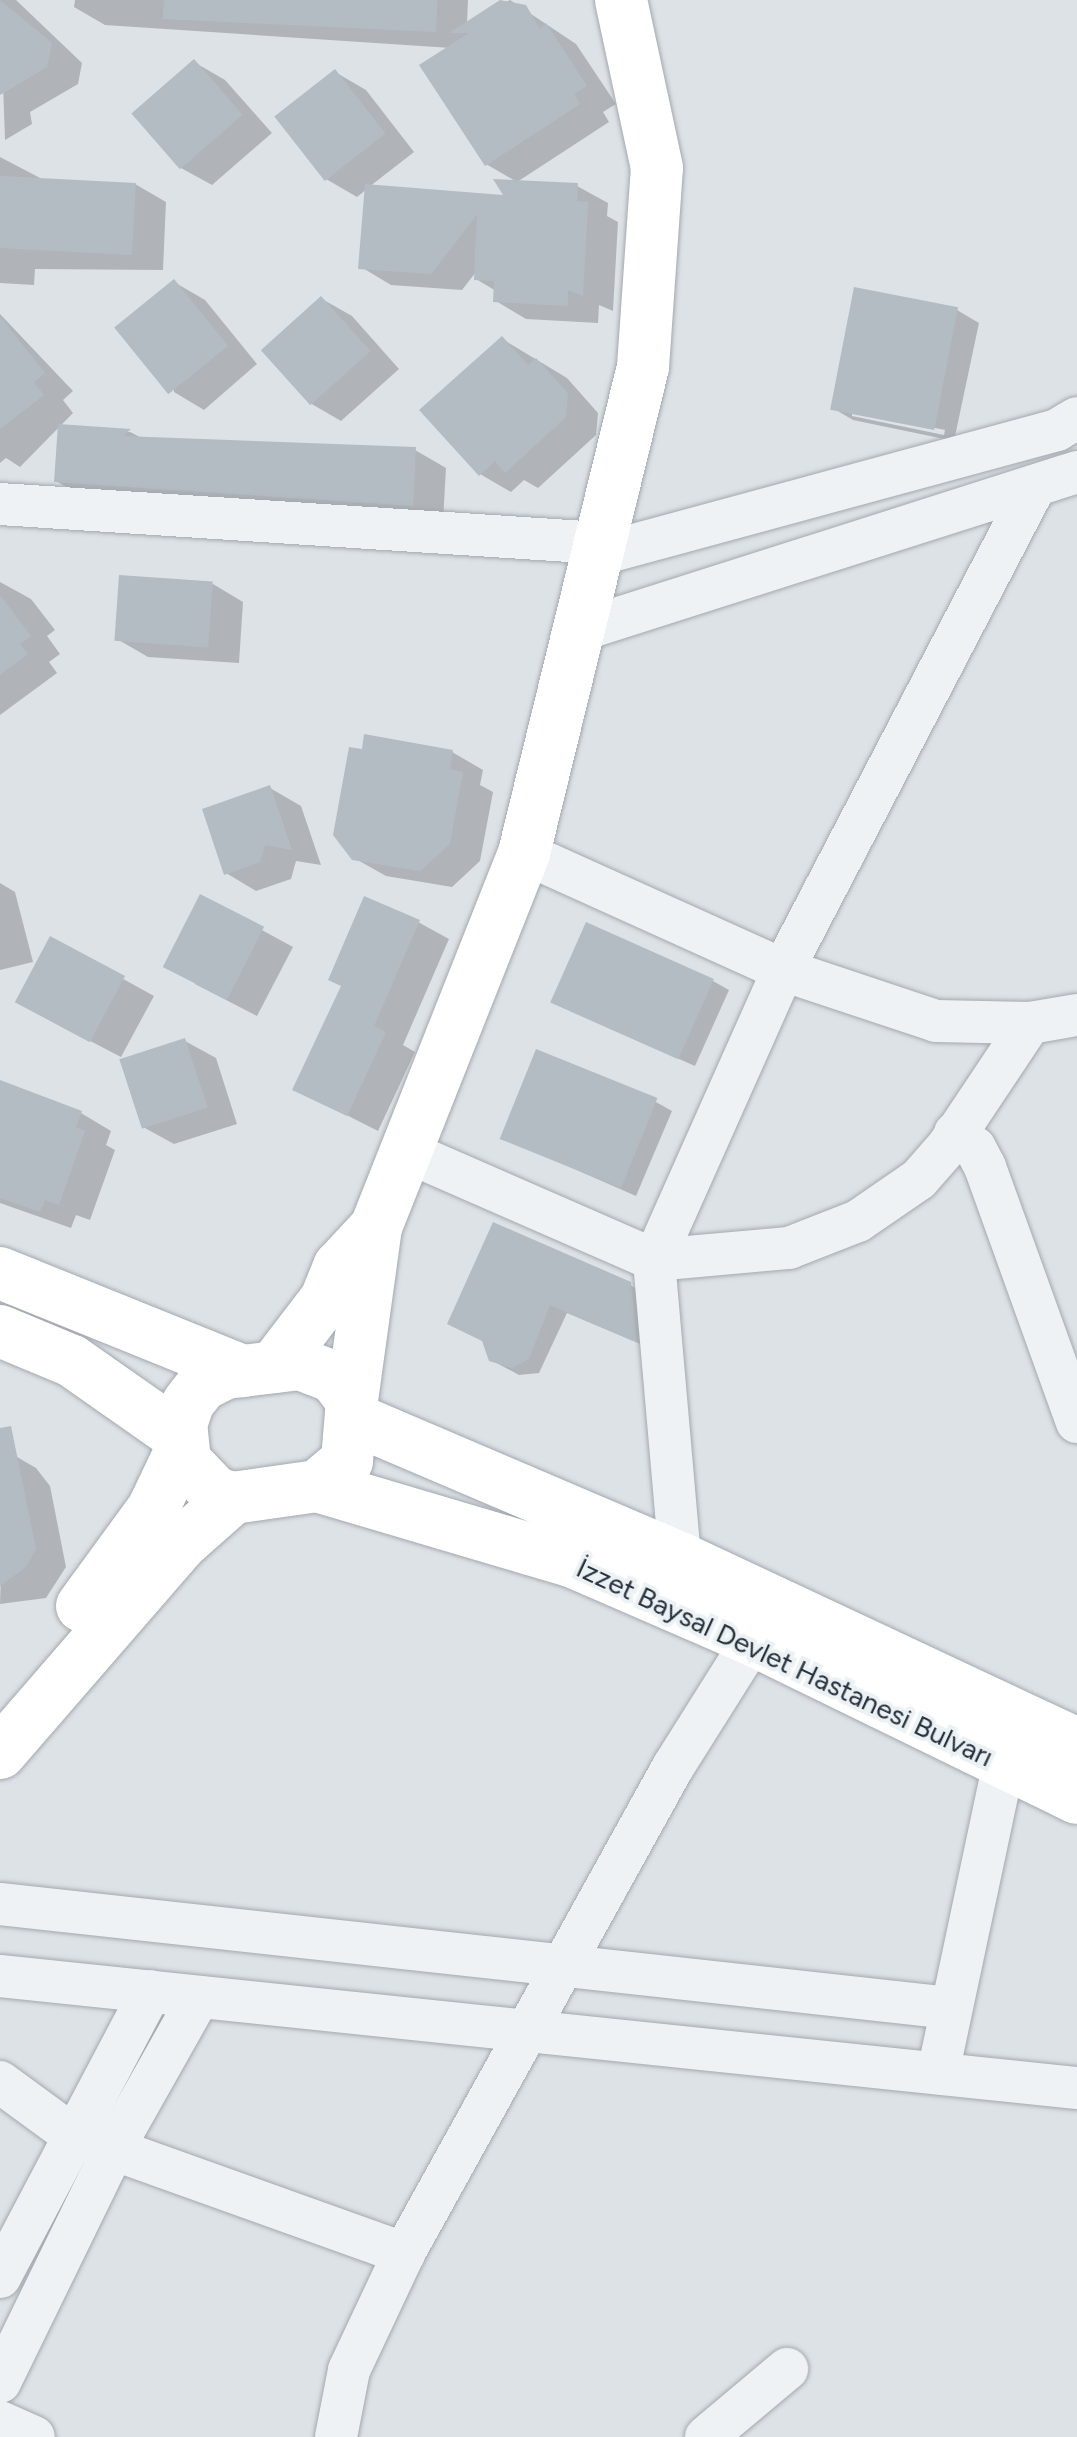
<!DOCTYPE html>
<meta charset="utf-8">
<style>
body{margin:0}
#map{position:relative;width:1077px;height:2437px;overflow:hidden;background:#dde2e6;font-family:Figtree,sans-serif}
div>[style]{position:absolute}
.shadow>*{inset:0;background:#0003}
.building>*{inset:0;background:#b4bcc3;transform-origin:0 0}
.roads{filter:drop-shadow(0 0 2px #a3a9b0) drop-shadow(0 0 2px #a3a9b0)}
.minor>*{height:42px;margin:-21px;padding:0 21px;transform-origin:21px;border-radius:21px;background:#eff2f5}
.major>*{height:52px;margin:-26px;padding:0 26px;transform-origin:26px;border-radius:26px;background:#fff}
span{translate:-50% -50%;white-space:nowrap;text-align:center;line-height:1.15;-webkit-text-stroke:8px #ecf1f4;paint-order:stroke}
.street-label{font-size:28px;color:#27313d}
</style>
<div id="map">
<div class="shadow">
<div style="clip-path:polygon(0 0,16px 0,82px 63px,78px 84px,30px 112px,32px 124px,5px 140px)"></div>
<div style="clip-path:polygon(75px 0,468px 0,467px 24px,510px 0,576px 44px,616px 104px,603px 112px,609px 122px,517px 182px,486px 164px,451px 48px,105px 25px,74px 7px)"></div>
<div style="clip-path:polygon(194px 62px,225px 80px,272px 133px,212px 185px,181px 168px)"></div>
<div style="clip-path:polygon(335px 72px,366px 90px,414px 152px,369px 187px,508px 198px,577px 186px,608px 203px,607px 216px,618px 222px,613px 311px,599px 305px,598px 323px,526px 319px,496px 301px,496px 291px,476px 279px,476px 272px,462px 290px,391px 285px,361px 267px,367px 189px,357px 197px,326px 179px)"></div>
<div style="clip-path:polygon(0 157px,44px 180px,135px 184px,166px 202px,163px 270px,35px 269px,34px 285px,0 283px)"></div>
<div style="clip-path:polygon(174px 282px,205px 300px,257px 364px,204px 410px,174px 392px)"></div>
<div style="clip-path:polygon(322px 299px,352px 316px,399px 369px,341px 421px,310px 403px)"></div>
<div style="clip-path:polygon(evenodd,957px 310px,979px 323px,954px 441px,853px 420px,831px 407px,957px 310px,852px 411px,945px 430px,944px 435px,852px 416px,852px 411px)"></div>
<div style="clip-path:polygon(0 314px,73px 391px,63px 400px,73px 413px,20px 467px,6px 458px,0 463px)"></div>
<div style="clip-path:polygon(502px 339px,567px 378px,598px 413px,596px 435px,538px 488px,524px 480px,511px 492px,480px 474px)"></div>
<div style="clip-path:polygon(60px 427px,130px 432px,144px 439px,415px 450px,446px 468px,443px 522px,87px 499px,56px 481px)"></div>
<div style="clip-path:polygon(0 582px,31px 599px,55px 630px,47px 636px,60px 654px,49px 662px,57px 673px,0 715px)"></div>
<div style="clip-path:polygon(213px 584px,243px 602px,239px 663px,148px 657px,117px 639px)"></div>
<div style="clip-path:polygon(452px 752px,483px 770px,480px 785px,493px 792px,480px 861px,452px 887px,386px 876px,354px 858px)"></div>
<div style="clip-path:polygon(270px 788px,301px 806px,321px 865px,296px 861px,291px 879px,256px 891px,226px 873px)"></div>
<div style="clip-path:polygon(0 883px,15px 892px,33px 962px,0 970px)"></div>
<div style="clip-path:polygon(201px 897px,293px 947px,257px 1016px,195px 984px)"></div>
<div style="clip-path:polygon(418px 922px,449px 939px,403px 1045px,415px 1052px,378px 1131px,295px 1089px)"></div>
<div style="clip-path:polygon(51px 939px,154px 996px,121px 1057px,48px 1019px)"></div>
<div style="clip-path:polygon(713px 981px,729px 990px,695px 1066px,570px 1011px)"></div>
<div style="clip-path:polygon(185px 1041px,216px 1058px,237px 1124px,174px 1144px,143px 1127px)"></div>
<div style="clip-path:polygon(0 1088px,81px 1113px,111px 1131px,106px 1145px,115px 1150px,90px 1220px,76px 1215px,71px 1228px,0 1203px)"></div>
<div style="clip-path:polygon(656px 1102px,672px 1111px,636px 1196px,501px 1137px)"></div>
<div style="clip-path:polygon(630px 1285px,647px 1295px,652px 1349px,567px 1313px,539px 1373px,519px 1375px,491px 1360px,485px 1341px,450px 1323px)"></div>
<div style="clip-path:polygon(5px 1450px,36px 1468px,50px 1486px,66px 1567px,46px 1598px,0 1604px)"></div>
</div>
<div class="building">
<div style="clip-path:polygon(0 0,52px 43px,47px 67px,0 95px)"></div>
<div style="clip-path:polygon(164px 0,437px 0,436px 32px,163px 19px)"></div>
<div style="clip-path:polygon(500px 0,526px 5px,540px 29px,546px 23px,587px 86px,574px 94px,580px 104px,485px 166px,419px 65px,469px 33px,449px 33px)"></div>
<div style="left:194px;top:59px;width:74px;height:83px;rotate:49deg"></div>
<div style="left:335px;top:69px;width:82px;height:77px;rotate:52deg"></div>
<div style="left:0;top:176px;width:136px;height:72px;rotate:3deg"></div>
<div style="clip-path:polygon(493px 179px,578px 183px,577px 201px,588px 202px,583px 296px,568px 290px,568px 306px,493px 302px,494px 281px,474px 280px,477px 215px,431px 274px,358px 269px,365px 184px,503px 195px)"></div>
<div style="left:174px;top:279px;width:86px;height:77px;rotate:51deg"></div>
<div style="left:854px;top:287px;width:106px;height:125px;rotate:11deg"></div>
<div style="left:321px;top:296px;width:74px;height:81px;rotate:48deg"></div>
<div style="clip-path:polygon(0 316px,45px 373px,34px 382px,44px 395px,0 429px)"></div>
<div style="clip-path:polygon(502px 336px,528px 365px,536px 358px,568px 393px,566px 417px,505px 473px,495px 461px,479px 476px,419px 410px)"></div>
<div style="clip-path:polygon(58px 424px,131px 429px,123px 436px,416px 447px,413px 506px,54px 482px)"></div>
<div style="left:119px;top:575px;width:94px;height:66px;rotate:4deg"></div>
<div style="clip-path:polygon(0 595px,31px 636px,20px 644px,28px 654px,0 675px)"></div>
<div style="clip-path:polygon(364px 734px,453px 750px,450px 769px,463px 772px,450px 844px,420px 871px,352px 860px,333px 835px,349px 747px,362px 749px)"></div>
<div style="clip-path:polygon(270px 785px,292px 850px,265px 845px,260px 862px,224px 875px,202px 809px)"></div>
<div style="left:200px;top:894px;width:72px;height:82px;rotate:27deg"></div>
<div style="clip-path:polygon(364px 896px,420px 920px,374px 1026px,386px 1032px,347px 1116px,292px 1090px,341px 986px,328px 980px)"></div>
<div style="left:586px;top:922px;width:140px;height:88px;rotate:24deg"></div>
<div style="left:50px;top:936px;width:85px;height:75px;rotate:28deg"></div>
<div style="left:185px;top:1038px;width:73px;height:69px;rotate:72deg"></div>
<div style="left:536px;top:1049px;width:131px;height:97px;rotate:22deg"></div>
<div style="clip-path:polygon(0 1080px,82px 1111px,76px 1127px,85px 1131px,59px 1205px,45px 1200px,40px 1212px,0 1198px)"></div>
<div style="clip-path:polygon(493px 1222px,631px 1282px,636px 1342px,550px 1305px,529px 1359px,512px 1368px,489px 1361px,482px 1341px,447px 1324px)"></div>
<div style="clip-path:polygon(11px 1426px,36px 1549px,26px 1567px,0 1586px,0 1428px)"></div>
</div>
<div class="roads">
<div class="minor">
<div style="left:0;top:504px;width:601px;rotate:3.72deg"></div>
<div style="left:597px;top:555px;width:477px;rotate:-15.2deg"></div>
<div style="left:1057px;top:430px;width:23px;rotate:-31deg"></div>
<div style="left:578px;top:631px;width:524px;rotate:-17.67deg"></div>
<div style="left:524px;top:853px;width:284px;rotate:24.3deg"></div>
<div style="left:783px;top:970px;width:161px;rotate:18.4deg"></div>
<div style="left:936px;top:1021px;width:94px;rotate:1.2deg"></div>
<div style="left:955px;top:1133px;width:25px;rotate:37deg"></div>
<div style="left:975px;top:1148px;width:21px;rotate:62deg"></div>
<div style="left:985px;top:1167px;width:271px;rotate:70.2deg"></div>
<div style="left:405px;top:1151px;width:272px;rotate:23.6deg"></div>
<div style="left:654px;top:1260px;width:136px;rotate:-5.1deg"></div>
<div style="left:789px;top:1248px;width:74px;rotate:-21.4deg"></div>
<div style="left:858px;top:1221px;width:74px;rotate:-34.5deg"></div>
<div style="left:919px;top:1179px;width:44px;rotate:-48.7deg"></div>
<div style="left:948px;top:1146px;width:148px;rotate:-56.3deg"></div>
<div style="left:1030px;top:1023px;width:48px;rotate:-9.7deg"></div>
<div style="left:680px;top:1558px;width:299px;rotate:-95deg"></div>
<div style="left:654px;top:1260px;width:317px;rotate:-66deg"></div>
<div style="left:783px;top:970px;width:543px;rotate:-62.49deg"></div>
<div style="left:0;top:1904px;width:957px;rotate:6.24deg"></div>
<div style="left:0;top:1976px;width:1083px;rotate:5.94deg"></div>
<div style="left:938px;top:2073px;width:317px;rotate:-78deg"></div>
<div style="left:0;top:2082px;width:88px;rotate:36.2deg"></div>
<div style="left:71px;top:2134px;width:354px;rotate:19.7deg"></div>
<div style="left:0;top:2277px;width:323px;rotate:-62.2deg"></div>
<div style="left:0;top:2382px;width:263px;rotate:-64deg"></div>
<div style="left:115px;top:2146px;width:171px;rotate:-60.6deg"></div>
<div style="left:0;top:2422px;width:37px;rotate:24deg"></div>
<div style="left:336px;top:2437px;width:68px;rotate:-79deg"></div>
<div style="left:349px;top:2370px;width:129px;rotate:-64.8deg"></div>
<div style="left:404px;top:2253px;width:555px;rotate:-61.04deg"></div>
<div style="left:673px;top:1767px;width:150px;rotate:-57.8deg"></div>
<div style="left:706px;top:2437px;width:106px;rotate:-40deg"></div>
</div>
<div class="major">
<div style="left:376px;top:1227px;width:402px;rotate:-68.4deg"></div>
<div style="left:524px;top:853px;width:500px;rotate:-76.24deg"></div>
<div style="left:643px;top:367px;width:199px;rotate:-86deg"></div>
<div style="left:657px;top:168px;width:172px;rotate:-102.1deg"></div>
<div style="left:0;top:1273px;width:262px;rotate:22deg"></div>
<div style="left:0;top:1331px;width:78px;rotate:22.6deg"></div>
<div style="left:72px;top:1361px;width:134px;rotate:35deg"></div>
<div style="left:300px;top:1364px;width:36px;rotate:21deg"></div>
<div style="left:334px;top:1377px;width:30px;rotate:53deg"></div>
<div style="left:352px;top:1401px;width:60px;rotate:94.8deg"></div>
<div style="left:347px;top:1461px;width:39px;rotate:140deg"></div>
<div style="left:317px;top:1486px;width:85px;rotate:171.9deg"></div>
<div style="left:233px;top:1498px;width:18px;rotate:-164deg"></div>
<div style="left:216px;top:1493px;width:45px;rotate:-134.1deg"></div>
<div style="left:185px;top:1461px;width:36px;rotate:-96deg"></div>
<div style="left:181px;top:1425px;width:23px;rotate:-72deg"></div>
<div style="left:188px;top:1403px;width:23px;rotate:-52deg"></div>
<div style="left:202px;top:1385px;width:27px;rotate:-27deg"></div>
<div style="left:226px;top:1373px;width:75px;rotate:-6.9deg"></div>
<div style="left:274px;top:1367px;width:86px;rotate:-52.6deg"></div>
<div style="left:326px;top:1299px;width:35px;rotate:-68deg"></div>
<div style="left:339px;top:1267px;width:54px;rotate:-47.2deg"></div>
<div style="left:376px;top:1227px;width:176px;rotate:97.9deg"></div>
<div style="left:354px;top:1419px;width:354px;rotate:23.1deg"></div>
<div style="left:680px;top:1558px;width:438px;rotate:25.1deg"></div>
<div style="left:317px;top:1486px;width:267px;rotate:16.5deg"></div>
<div style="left:573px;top:1562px;width:196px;rotate:23.4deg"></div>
<div style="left:753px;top:1640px;width:360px;rotate:26deg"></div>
<div style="left:82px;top:1606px;width:120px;rotate:-53.8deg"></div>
<div style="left:153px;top:1509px;width:68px;rotate:-64.6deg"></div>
<div style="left:0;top:1753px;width:276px;rotate:-49.1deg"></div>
<div style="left:181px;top:1544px;width:69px;rotate:-41.5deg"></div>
</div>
</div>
<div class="street-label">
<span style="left:785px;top:1662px;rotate:25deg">İzzet Baysal Devlet Hastanesi Bulvarı</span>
</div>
</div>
